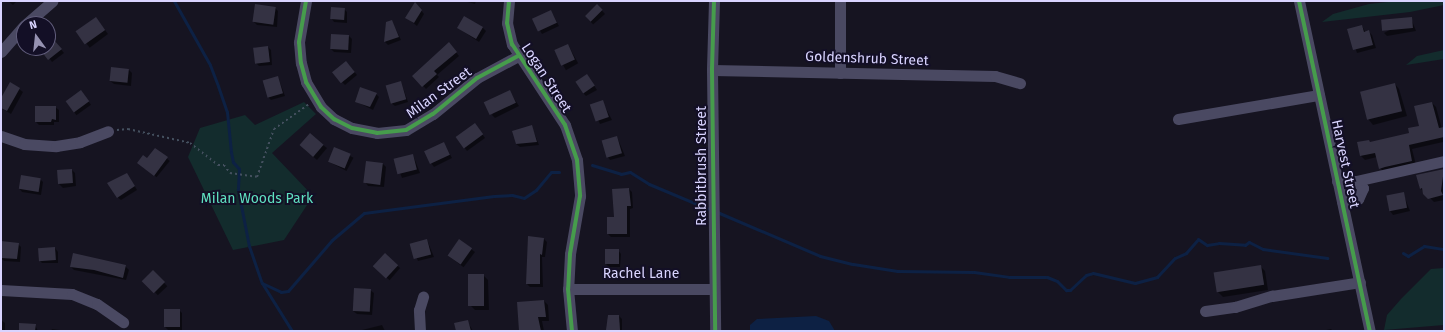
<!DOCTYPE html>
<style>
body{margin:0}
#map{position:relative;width:1445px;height:332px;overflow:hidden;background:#161421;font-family:"Fira Sans",sans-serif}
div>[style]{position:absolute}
.green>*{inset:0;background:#132c2d}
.water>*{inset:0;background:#0d2144}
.shadow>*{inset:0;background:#0007;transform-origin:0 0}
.stream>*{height:3px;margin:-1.5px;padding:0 1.5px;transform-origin:1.5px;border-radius:1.5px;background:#0d2144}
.building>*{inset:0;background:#343243;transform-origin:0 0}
.path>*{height:2px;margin-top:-1px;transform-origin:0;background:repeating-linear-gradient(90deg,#44505f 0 2px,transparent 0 5px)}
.minor>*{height:11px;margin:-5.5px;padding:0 5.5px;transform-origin:5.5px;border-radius:5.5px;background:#4a4962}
.cycleway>*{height:4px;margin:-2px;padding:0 2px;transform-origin:2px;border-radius:2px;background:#469c4c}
span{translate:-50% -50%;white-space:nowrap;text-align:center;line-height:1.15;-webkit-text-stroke:4px #130f26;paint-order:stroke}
.street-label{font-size:14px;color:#d9d4ff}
.park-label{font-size:14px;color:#5fe0c0}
.frame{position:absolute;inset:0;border:2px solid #d9d4ff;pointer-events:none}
.north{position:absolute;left:16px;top:16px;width:40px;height:40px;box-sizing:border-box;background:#130f26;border:1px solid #625e7d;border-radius:50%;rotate:345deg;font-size:11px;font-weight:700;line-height:16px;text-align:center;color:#d9d4ff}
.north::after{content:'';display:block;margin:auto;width:14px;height:18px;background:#9591b1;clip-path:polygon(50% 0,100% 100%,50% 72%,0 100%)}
</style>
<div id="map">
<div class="green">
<div style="clip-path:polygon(1397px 1px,1444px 1px,1444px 5px,1410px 12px,1322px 22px,1333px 14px,1369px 4px)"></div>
<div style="clip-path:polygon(1444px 50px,1444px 59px,1406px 65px,1417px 56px)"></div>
<div style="clip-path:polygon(304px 102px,316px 114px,272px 153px,313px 196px,284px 240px,233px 250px,188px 157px,200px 128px,245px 115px,255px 125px)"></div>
<div style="clip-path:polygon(1444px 268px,1444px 325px,1384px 330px,1387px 315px,1401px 299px,1431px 269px)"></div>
</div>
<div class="water">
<div style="clip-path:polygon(816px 316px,829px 321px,835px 331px,750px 331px,750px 325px,757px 319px)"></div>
</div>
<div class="shadow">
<div style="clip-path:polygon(8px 1px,17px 1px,13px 5px)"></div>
<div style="clip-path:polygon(464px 1px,476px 1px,475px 4px)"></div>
<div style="left:597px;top:5px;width:12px;height:16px;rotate:48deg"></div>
<div style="clip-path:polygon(418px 6px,424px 14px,417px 26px,407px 18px)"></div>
<div style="clip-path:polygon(275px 8px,278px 11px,277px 27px,257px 25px,254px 22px)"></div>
<div style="clip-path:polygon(344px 9px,347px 12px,347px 23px,334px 22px,331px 18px)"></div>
<div style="clip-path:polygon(551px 11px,559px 26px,542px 34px,533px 19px)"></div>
<div style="left:96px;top:18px;width:20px;height:23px;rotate:53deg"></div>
<div style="clip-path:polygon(1411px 18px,1416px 31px,1387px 36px,1384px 33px)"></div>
<div style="clip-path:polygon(392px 21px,401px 40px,388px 45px,385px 42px)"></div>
<div style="clip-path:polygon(1362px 26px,1366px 33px,1369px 32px,1372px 35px,1376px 48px,1357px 53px,1349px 30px)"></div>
<div style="clip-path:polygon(482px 27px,486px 31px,479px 42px,458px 28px)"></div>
<div style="clip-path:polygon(349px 36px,352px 39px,351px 53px,334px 52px,331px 49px)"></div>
<div style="clip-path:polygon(56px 43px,64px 53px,52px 62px,42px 48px,48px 48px,48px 44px)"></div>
<div style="left:568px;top:45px;width:21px;height:14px;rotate:61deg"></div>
<div style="clip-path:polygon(268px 47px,271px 50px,272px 65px,259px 66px,256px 63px,254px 48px)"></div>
<div style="clip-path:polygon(452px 47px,459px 56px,437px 75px,439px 77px,426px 89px,414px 76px)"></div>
<div style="clip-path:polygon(349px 65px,357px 75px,345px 85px,342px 82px)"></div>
<div style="clip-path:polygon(112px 68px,129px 70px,132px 73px,131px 86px,114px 84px,110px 81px)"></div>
<div style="clip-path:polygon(587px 75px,597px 90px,586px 96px,583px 93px)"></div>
<div style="clip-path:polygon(278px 77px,285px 96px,271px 100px,268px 97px)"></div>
<div style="clip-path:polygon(401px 82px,408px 102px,395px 106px,391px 103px)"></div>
<div style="clip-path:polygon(11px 83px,23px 92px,11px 114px,1px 108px,1px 100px)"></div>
<div style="clip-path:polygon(1395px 84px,1399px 89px,1407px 116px,1373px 125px,1369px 120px,1361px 93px)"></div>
<div style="left:81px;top:91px;width:17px;height:18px;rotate:54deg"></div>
<div style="clip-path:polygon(509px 91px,519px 106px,495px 118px,492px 115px)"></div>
<div style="clip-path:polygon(376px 94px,379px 97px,373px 110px,357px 102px)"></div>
<div style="clip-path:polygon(602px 101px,612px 120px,600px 124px,591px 105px)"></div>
<div style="clip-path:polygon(1432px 103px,1436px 107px,1442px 129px,1444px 128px,1444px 147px,1443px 142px,1412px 149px,1416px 165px,1384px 172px,1380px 168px,1377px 157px,1365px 160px,1361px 156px,1369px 141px,1371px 143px,1410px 134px,1420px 127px)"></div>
<div style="clip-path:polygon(55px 107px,59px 110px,59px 122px,54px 122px,54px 125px,39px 125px,36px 122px)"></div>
<div style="clip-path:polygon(532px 127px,539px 145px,520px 147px,516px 144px)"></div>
<div style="clip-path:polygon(478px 128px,485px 138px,467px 151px,457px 138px)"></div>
<div style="clip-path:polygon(617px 137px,625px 156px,610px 160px,607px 156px)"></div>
<div style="clip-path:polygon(444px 143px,452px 158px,434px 167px,431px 163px)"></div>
<div style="clip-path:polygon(323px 145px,327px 148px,317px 160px,304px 149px)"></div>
<div style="left:335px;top:148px;width:21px;height:15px;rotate:28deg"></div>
<div style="left:155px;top:149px;width:19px;height:21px;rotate:39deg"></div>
<div style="clip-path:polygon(413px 155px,420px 173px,402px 178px,395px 160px)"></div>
<div style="clip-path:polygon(367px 162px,383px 164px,386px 167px,384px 187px,368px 186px,365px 182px)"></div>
<div style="clip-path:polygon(72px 170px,75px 173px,76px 186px,63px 188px,59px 184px)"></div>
<div style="clip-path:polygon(1444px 170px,1444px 200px,1434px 202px,1420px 188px,1418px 176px)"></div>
<div style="clip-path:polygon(130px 178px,137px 190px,121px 200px,117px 197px)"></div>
<div style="clip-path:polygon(40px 179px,43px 182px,41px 195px,22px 192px,19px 188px)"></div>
<div style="clip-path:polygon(629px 189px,632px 192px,633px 208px,630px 209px,630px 237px,611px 237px,608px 234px)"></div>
<div style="clip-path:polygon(1403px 193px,1410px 211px,1393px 215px,1390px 211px)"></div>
<div style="clip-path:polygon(544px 239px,547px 242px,545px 257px,542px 257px,543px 287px,530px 287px,527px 284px)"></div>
<div style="clip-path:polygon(427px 240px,434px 257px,418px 261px,411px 245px)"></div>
<div style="left:459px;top:240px;width:20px;height:19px;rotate:37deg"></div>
<div style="clip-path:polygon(18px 244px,21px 247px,20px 262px,4px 261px,1px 258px,1px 251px)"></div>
<div style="clip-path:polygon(55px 248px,58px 252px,58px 263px,42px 263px,39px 260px)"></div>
<div style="clip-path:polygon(618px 250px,621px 254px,620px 267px,609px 267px,606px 264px)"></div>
<div style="left:385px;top:255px;width:20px;height:16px;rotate:41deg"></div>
<div style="clip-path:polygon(125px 266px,129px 270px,126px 280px,74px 270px,71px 267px)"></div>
<div style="clip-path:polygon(1260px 266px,1265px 271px,1268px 290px,1223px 297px,1218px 292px)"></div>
<div style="left:153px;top:271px;width:21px;height:13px;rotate:47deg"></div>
<div style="clip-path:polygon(483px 275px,488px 280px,489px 310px,475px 310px,470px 305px)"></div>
<div style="clip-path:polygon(370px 290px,374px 293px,372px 315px,357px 314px,353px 311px)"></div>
<div style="clip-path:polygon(544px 301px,548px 305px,549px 321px,542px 321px,544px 331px,528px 331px)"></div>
<div style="clip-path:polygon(179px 310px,182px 313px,182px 330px,168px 330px,165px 327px)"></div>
<div style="clip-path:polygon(619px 316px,622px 319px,622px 331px,608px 331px,607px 330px)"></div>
<div style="clip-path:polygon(1px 320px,5px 323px,5px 331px,1px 331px)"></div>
<div style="clip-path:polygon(467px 321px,473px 331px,457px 331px)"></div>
<div style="clip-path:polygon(35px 325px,38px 331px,20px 331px)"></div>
<div style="clip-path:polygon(382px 325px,385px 331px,362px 331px,362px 330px)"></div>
<div style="clip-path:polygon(52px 329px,67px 331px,51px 331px)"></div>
<div style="clip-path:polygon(1331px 329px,1333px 331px,1321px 331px)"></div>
</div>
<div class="stream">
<div style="left:174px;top:1px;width:73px;rotate:60.6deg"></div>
<div style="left:210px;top:65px;width:22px;rotate:69deg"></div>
<div style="left:218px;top:86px;width:28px;rotate:71deg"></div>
<div style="left:227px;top:112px;width:40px;rotate:84.3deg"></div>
<div style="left:231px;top:152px;width:10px;rotate:79deg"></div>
<div style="left:233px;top:162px;width:9px;rotate:49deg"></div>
<div style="left:239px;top:169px;width:21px;rotate:93deg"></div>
<div style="left:238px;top:190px;width:57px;rotate:78.9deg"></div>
<div style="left:249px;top:246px;width:39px;rotate:71deg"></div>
<div style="left:262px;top:283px;width:57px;rotate:58deg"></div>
<div style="left:592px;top:165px;width:30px;rotate:17deg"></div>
<div style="left:621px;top:174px;width:9px;rotate:-13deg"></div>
<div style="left:630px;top:172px;width:22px;rotate:32deg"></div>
<div style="left:649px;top:184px;width:67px;rotate:22.8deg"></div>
<div style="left:717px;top:212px;width:112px;rotate:23.1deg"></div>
<div style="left:820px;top:256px;width:34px;rotate:14deg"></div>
<div style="left:853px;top:264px;width:45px;rotate:9deg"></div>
<div style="left:897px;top:271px;width:77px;rotate:0.7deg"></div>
<div style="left:974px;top:272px;width:35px;rotate:8deg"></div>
<div style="left:1009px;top:277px;width:38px"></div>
<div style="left:1047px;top:277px;width:11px;rotate:22deg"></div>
<div style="left:1057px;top:281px;width:13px;rotate:45deg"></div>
<div style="left:1066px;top:290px;width:4px"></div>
<div style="left:1070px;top:290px;width:22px;rotate:-43deg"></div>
<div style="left:1086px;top:275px;width:7px;rotate:-16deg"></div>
<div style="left:1093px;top:273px;width:43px;rotate:13.4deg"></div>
<div style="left:1135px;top:283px;width:23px;rotate:-15deg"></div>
<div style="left:1157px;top:277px;width:26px;rotate:-47deg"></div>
<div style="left:1175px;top:258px;width:12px;rotate:-24deg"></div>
<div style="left:1186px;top:253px;width:18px;rotate:-49deg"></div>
<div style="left:1198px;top:239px;width:11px;rotate:34deg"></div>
<div style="left:1207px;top:245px;width:12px;rotate:-9deg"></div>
<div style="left:1219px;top:243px;width:26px;rotate:4deg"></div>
<div style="left:1245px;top:245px;width:5px;rotate:-37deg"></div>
<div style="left:1249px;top:242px;width:16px;rotate:27deg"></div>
<div style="left:1263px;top:249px;width:65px;rotate:8deg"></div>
<div style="left:1403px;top:253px;width:6px;rotate:31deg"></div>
<div style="left:1408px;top:256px;width:19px;rotate:-32deg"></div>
<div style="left:1424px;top:246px;width:20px;rotate:9deg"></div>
<div style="left:262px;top:283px;width:21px;rotate:25deg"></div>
<div style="left:281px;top:292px;width:7px;rotate:-8deg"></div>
<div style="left:288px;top:291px;width:67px;rotate:-49.2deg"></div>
<div style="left:332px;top:240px;width:42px;rotate:-40.2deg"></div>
<div style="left:364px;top:213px;width:131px;rotate:-7.5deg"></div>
<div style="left:494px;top:196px;width:18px;rotate:-3deg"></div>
<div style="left:512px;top:195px;width:12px;rotate:14deg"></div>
<div style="left:524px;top:198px;width:14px;rotate:-34deg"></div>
<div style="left:536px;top:190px;width:23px;rotate:-50deg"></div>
<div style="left:551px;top:172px;width:8px"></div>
</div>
<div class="building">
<div style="clip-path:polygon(415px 2px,422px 10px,414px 23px,405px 18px)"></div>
<div style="left:255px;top:4px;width:21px;height:18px;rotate:8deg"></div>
<div style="left:597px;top:4px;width:8px;height:17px;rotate:45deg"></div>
<div style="left:331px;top:7px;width:14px;height:12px;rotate:4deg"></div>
<div style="left:551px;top:10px;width:14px;height:21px;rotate:65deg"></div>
<div style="left:464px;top:16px;width:22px;height:14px;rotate:30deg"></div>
<div style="left:96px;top:17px;width:16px;height:25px;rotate:55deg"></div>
<div style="left:1412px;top:17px;width:11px;height:31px;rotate:85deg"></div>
<div style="clip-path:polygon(392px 20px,399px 37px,384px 42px,386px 22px)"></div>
<div style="clip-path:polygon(1362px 25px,1364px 32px,1369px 30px,1373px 45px,1353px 50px,1347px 29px)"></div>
<div style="left:331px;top:34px;width:18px;height:15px;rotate:3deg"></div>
<div style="clip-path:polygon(53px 39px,62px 49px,48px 60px,39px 48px,48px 48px,48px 43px)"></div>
<div style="clip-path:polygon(449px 42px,457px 52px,434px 71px,437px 74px,422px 87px,412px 76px)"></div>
<div style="left:568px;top:44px;width:17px;height:15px;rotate:66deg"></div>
<div style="left:268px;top:46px;width:16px;height:15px;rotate:83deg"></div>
<div style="left:346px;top:61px;width:14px;height:18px;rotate:51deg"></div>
<div style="left:111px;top:67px;width:18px;height:14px;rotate:6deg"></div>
<div style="left:587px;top:74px;width:14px;height:14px;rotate:56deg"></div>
<div style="left:278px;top:76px;width:18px;height:16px;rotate:74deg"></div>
<div style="left:401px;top:81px;width:19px;height:16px;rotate:74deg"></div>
<div style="clip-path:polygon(10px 82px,20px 88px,7px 111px,1px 108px,1px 98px)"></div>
<div style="left:1395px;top:83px;width:29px;height:36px;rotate:76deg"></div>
<div style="clip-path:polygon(360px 87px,377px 93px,370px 107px,355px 102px)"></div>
<div style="left:81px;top:90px;width:14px;height:19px;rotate:54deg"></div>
<div style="left:510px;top:90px;width:14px;height:29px;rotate:65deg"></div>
<div style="left:603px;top:100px;width:18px;height:14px;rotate:71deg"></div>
<div style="clip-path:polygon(1432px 102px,1439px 128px,1444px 127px,1444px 137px,1409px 145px,1412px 161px,1385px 167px,1379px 169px,1375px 153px,1360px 156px,1357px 142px,1369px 140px,1370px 142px,1409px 133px,1408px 128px,1419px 126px,1414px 106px)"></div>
<div style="clip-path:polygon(35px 106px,56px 106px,56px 120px,52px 119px,51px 122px,35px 122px)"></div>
<div style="left:475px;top:123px;width:14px;height:24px;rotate:54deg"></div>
<div style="clip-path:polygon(532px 125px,537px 142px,516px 144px,512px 131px)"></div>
<div style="left:310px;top:133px;width:18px;height:16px;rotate:41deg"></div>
<div style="left:617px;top:136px;width:18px;height:16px;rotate:74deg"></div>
<div style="left:444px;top:142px;width:14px;height:22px;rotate:65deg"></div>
<div style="left:334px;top:147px;width:18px;height:16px;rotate:22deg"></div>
<div style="clip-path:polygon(155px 148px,168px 157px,154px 176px,137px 163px,143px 155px,147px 158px)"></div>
<div style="left:413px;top:154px;width:16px;height:20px;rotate:76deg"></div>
<div style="left:366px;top:161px;width:17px;height:22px;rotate:7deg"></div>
<div style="left:72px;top:169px;width:14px;height:15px;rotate:86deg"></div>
<div style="clip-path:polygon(1444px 169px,1441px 191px,1443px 195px,1428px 199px,1423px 194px,1422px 188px,1420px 189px,1416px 175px)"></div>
<div style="clip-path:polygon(127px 173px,135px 186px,117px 198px,107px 183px)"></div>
<div style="left:21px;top:175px;width:20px;height:14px;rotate:9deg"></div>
<div style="clip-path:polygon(629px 188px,631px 206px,627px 206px,627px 234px,607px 234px,607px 217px,614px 217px,612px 189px)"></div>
<div style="left:1404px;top:192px;width:16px;height:18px;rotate:79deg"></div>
<div style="clip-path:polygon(528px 236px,544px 238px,542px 255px,540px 254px,540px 284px,526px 284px)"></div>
<div style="left:427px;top:239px;width:16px;height:18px;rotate:75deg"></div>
<div style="left:459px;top:239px;width:16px;height:20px;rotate:35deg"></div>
<div style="clip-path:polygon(1px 241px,19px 243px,17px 259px,1px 258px)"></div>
<div style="left:55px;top:247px;width:13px;height:17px;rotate:86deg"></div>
<div style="left:605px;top:249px;width:14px;height:15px"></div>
<div style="clip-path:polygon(73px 253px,126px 265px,123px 278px,94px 270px,70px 267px)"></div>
<div style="left:385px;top:253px;width:18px;height:18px;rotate:43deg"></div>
<div style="left:1261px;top:265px;width:20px;height:48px;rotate:81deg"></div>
<div style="left:153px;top:270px;width:17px;height:16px;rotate:45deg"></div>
<div style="left:468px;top:274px;width:16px;height:32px"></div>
<div style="left:354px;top:288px;width:17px;height:23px;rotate:3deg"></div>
<div style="clip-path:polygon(544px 300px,546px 317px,538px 317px,541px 331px,519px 331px,517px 302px)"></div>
<div style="left:164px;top:309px;width:16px;height:18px"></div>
<div style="clip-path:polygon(608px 315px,619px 315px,620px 330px,606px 330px)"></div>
<div style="clip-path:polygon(468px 320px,471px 331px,456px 331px,454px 323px)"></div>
<div style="clip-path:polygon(19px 323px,36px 324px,35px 331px,19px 331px)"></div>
</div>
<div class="path">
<div style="left:117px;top:130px;width:11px;rotate:-5deg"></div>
<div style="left:128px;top:129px;width:64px;rotate:12.7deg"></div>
<div style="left:190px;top:143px;width:36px;rotate:38deg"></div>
<div style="left:218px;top:165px;width:6px"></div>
<div style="left:224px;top:165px;width:10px;rotate:53deg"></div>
<div style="left:230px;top:173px;width:27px;rotate:8deg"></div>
<div style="left:257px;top:177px;width:51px;rotate:-70.5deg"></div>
<div style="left:274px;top:129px;width:43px;rotate:-35.5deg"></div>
</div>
<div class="minor">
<div style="left:306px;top:1px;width:42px;rotate:99.7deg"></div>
<div style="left:299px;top:42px;width:21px;rotate:85deg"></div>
<div style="left:301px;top:63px;width:20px;rotate:75deg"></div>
<div style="left:306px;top:82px;width:29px;rotate:59deg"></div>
<div style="left:321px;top:107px;width:18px;rotate:43deg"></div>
<div style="left:334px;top:119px;width:20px;rotate:27deg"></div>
<div style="left:352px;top:128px;width:25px;rotate:11deg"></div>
<div style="left:377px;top:133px;width:29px;rotate:-6deg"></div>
<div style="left:406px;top:130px;width:31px;rotate:-31deg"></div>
<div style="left:433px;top:114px;width:57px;rotate:-39.3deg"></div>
<div style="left:477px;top:78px;width:47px;rotate:-28.2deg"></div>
<div style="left:509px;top:1px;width:22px;rotate:95deg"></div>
<div style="left:507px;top:23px;width:22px;rotate:77deg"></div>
<div style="left:512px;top:44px;width:97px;rotate:56.8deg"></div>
<div style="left:565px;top:125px;width:37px;rotate:71deg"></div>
<div style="left:577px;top:160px;width:36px;rotate:85deg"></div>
<div style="left:580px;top:196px;width:59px;rotate:99.8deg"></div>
<div style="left:570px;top:254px;width:35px;rotate:93deg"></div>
<div style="left:568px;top:289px;width:42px;rotate:84.6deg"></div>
<div style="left:714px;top:1px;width:69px;rotate:91.7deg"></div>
<div style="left:712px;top:70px;width:261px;rotate:89.3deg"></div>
<div style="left:840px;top:1px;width:72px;rotate:90deg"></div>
<div style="left:1299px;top:1px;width:338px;rotate:77.9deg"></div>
<div style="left:26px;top:24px;width:35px;rotate:-41deg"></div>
<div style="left:1px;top:52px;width:35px;rotate:-49deg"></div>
<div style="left:712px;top:70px;width:283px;rotate:1.2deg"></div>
<div style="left:995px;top:76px;width:26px;rotate:16deg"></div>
<div style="left:1178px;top:119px;width:143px;rotate:-9.7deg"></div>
<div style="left:1px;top:136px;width:24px;rotate:19deg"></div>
<div style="left:24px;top:144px;width:32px;rotate:4deg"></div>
<div style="left:56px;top:146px;width:24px;rotate:-9deg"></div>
<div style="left:80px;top:142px;width:30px;rotate:-21deg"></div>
<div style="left:1337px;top:181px;width:19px"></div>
<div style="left:1356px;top:181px;width:10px;rotate:45deg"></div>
<div style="left:1363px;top:188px;width:12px;rotate:114deg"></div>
<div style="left:1358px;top:199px;width:16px;rotate:169deg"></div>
<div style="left:1356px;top:181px;width:90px;rotate:-12.8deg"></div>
<div style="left:568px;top:289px;width:146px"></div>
<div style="left:1px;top:290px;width:71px;rotate:3.2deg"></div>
<div style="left:72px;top:294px;width:27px;rotate:22deg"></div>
<div style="left:97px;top:304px;width:32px;rotate:35deg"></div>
<div style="left:1205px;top:311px;width:30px;rotate:-8deg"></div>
<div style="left:1235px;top:307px;width:39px;rotate:-17deg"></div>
<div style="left:1272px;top:296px;width:89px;rotate:-9deg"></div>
<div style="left:420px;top:331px;width:21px;rotate:-93deg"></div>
<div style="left:419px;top:310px;width:14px;rotate:-73deg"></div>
</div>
<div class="cycleway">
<div style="left:306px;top:1px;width:42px;rotate:99.7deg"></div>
<div style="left:299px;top:42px;width:21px;rotate:85deg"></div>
<div style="left:301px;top:63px;width:20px;rotate:75deg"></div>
<div style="left:306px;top:82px;width:29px;rotate:59deg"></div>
<div style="left:321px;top:107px;width:18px;rotate:43deg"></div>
<div style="left:334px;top:119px;width:20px;rotate:27deg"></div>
<div style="left:352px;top:128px;width:25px;rotate:11deg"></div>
<div style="left:377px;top:133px;width:29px;rotate:-6deg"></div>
<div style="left:406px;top:130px;width:31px;rotate:-31deg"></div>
<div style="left:433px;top:114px;width:57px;rotate:-39.3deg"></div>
<div style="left:477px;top:78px;width:47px;rotate:-28.2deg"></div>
<div style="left:509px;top:1px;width:22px;rotate:95deg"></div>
<div style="left:507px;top:23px;width:22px;rotate:77deg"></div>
<div style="left:512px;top:44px;width:97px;rotate:56.8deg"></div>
<div style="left:565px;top:125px;width:37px;rotate:71deg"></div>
<div style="left:577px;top:160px;width:36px;rotate:85deg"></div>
<div style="left:580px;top:196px;width:59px;rotate:99.8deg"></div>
<div style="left:570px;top:254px;width:35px;rotate:93deg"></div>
<div style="left:568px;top:289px;width:42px;rotate:84.6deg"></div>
<div style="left:714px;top:1px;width:69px;rotate:91.7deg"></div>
<div style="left:712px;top:70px;width:261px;rotate:89.3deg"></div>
<div style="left:1299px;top:1px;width:338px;rotate:77.9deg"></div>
</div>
<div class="street-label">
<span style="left:867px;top:59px;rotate:2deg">Goldenshrub Street</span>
<span style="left:546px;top:78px;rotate:57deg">Logan Street</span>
<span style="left:439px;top:93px;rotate:-36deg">Milan Street</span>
<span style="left:1345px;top:164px;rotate:78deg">Harvest Street</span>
<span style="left:702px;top:166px;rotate:-90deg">Rabbitbrush Street</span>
<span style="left:641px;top:274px">Rachel Lane</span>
</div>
<div class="park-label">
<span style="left:257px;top:199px">Milan Woods Park</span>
</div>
<div class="frame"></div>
<div class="north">N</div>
</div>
